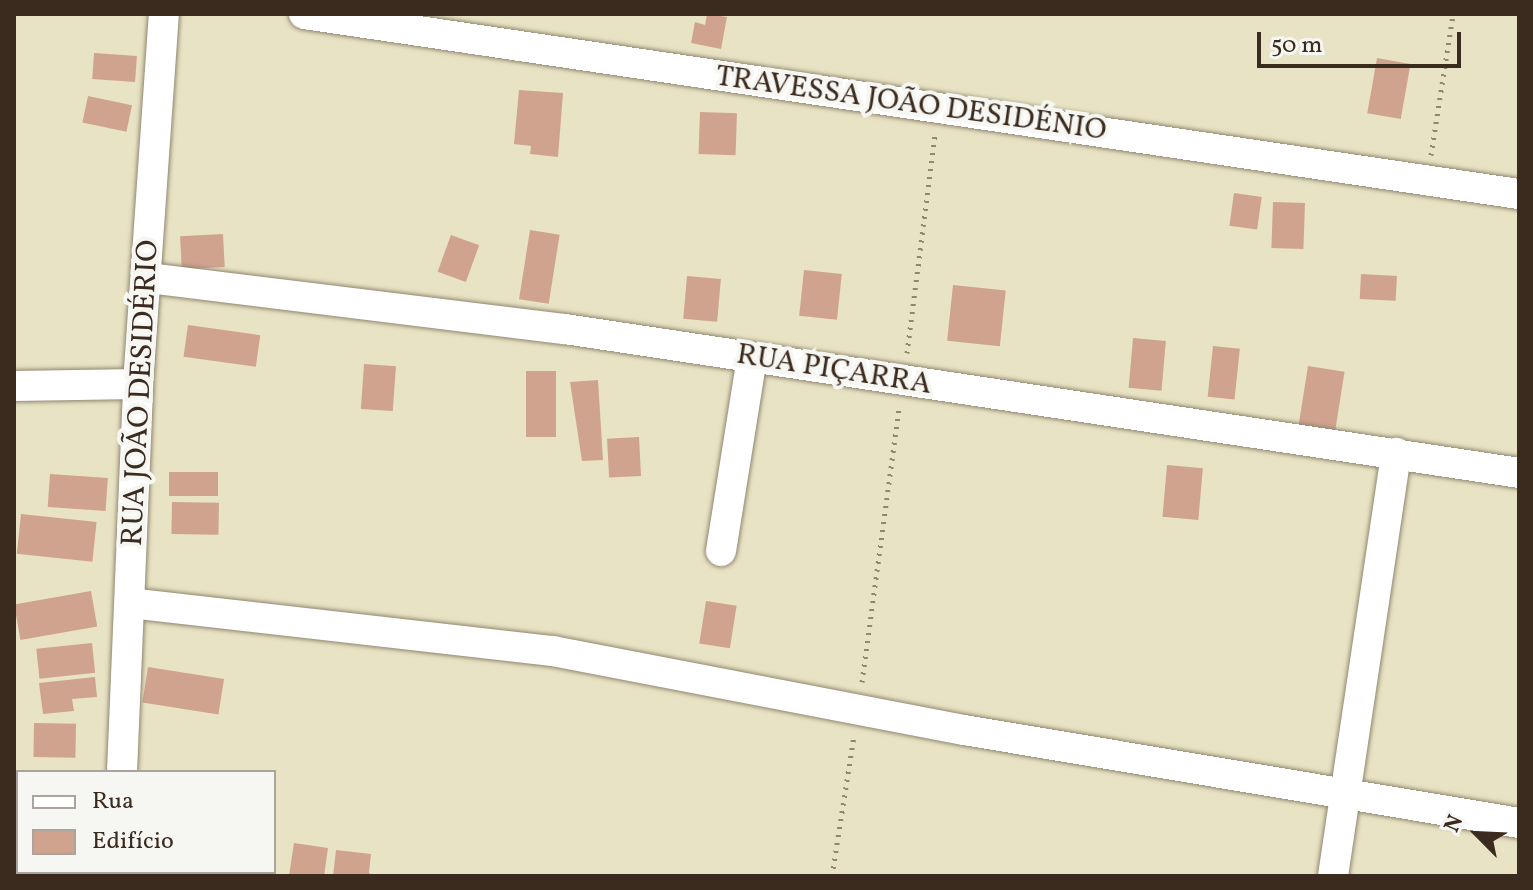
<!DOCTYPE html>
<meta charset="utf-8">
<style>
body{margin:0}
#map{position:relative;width:1533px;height:890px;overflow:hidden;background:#e8e3c4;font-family:Vollkorn,serif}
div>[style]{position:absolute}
.building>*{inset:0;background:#d0a38f;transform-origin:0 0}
.path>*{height:5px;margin-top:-2.5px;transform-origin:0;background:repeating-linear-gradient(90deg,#928671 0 2px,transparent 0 8px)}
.roads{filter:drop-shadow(0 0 2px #928671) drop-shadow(0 0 2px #928671)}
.street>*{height:30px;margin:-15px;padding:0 15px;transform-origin:15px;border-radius:15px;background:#fff}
span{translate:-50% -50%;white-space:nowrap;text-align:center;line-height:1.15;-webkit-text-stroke:8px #f6f6f2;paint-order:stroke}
.street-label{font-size:30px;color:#3b2a1e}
.frame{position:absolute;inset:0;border:16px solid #3b2a1e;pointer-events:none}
.legend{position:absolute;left:16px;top:770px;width:260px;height:104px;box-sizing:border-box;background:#f6f6f2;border:2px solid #aba49d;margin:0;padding:10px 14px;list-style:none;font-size:24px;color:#3b2a1e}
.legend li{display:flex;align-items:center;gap:16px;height:40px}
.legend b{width:40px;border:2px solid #aba49d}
.north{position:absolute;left:1437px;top:794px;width:80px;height:80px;-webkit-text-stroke:6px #f6f6f2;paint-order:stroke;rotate:294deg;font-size:22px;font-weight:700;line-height:32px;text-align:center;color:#3b2a1e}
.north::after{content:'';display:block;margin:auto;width:28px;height:36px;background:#3b2a1e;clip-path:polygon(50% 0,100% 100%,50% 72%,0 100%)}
.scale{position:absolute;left:1257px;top:32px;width:204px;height:36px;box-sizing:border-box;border:4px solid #3b2a1e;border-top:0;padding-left:10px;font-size:24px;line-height:28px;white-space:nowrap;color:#3b2a1e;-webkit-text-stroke:6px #f6f6f2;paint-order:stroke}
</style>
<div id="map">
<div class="building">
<div style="clip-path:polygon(707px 14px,727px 17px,721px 49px,691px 43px,695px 22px,705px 25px)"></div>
<div style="left:94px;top:53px;width:43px;height:26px;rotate:4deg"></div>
<div style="left:1377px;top:58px;width:34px;height:56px;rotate:10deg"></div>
<div style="clip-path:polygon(519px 90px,563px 93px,558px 157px,530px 154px,531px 146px,514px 144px)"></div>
<div style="left:88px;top:96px;width:45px;height:27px;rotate:12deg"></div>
<div style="left:700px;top:112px;width:37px;height:42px;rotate:2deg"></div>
<div style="left:1234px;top:193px;width:28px;height:33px;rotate:8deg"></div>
<div style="left:1273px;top:202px;width:32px;height:46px;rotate:2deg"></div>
<div style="left:530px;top:230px;width:30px;height:70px;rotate:9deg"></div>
<div style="left:223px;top:234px;width:33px;height:43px;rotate:87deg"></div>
<div style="left:451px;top:235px;width:30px;height:39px;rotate:20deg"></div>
<div style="left:804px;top:270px;width:38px;height:46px;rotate:6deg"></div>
<div style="left:1361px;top:274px;width:36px;height:25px;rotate:3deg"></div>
<div style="left:687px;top:276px;width:34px;height:43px;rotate:5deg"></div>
<div style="left:953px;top:285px;width:53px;height:56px;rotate:6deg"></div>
<div style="left:188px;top:325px;width:73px;height:32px;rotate:8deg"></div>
<div style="left:1133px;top:338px;width:33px;height:50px;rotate:5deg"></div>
<div style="left:1213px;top:346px;width:27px;height:51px;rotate:6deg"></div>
<div style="left:364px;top:364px;width:32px;height:45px;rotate:4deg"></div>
<div style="left:1308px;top:366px;width:37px;height:62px;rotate:9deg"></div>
<div style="left:526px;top:371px;width:30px;height:66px"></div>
<div style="clip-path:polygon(598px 380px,603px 460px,582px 461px,570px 382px)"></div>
<div style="left:639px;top:437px;width:39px;height:32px;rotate:87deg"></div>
<div style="left:1167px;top:465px;width:36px;height:52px;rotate:5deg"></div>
<div style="left:169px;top:472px;width:49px;height:24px"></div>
<div style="left:50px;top:474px;width:58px;height:33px;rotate:4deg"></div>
<div style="left:172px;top:502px;width:47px;height:32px;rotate:1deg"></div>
<div style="left:21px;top:514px;width:76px;height:40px;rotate:6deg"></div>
<div style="left:91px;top:591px;width:36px;height:78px;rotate:80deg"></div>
<div style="left:706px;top:601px;width:31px;height:43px;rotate:9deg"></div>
<div style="left:92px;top:643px;width:30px;height:56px;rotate:84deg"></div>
<div style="left:148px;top:667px;width:77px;height:36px;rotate:9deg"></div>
<div style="clip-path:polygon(95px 677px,97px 697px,72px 699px,74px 711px,43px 714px,39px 683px)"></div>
<div style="left:34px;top:723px;width:42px;height:34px;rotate:1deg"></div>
<div style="clip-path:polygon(294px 843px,328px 848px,324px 876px,289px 876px)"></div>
<div style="clip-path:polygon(336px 850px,371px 854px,369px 873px,375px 876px,333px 876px)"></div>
</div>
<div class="path">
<div style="left:1431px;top:155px;width:143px;rotate:-81.1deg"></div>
<div style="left:907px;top:353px;width:222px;rotate:-82.7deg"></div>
<div style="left:862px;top:682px;width:277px;rotate:-82.3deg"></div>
<div style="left:832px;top:876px;width:143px;rotate:-81.1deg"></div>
</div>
<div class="roads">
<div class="street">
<div style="left:304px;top:14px;width:1228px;rotate:8.43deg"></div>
<div style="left:148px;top:278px;width:420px;rotate:7deg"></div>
<div style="left:565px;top:329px;width:965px;rotate:8.58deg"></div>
<div style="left:14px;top:386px;width:124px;rotate:-0.9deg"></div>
<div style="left:721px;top:551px;width:196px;rotate:-80.9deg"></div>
<div style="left:130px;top:603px;width:426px;rotate:6.5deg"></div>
<div style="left:553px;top:651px;width:419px;rotate:10.9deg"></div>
<div style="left:964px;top:730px;width:563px;rotate:9.51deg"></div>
<div style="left:122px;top:772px;width:388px;rotate:-87.6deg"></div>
<div style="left:138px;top:384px;width:371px;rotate:-86deg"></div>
<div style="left:117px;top:876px;width:4px;rotate:-90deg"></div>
<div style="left:1333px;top:876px;width:428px;rotate:-81.5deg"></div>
</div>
</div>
<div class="street-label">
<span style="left:911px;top:104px;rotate:8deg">TRAVESSA JOÃO DESIDÉNIO</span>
<span style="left:834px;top:370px;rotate:9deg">RUA PIÇARRA</span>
<span style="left:141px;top:393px;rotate:-87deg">RUA JOÃO DESIDÉRIO</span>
</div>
<div class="frame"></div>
<ul class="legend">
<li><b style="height:10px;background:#fff"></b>Rua</li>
<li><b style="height:22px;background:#d0a38f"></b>Edifício</li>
</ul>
<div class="north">N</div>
<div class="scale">50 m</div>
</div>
